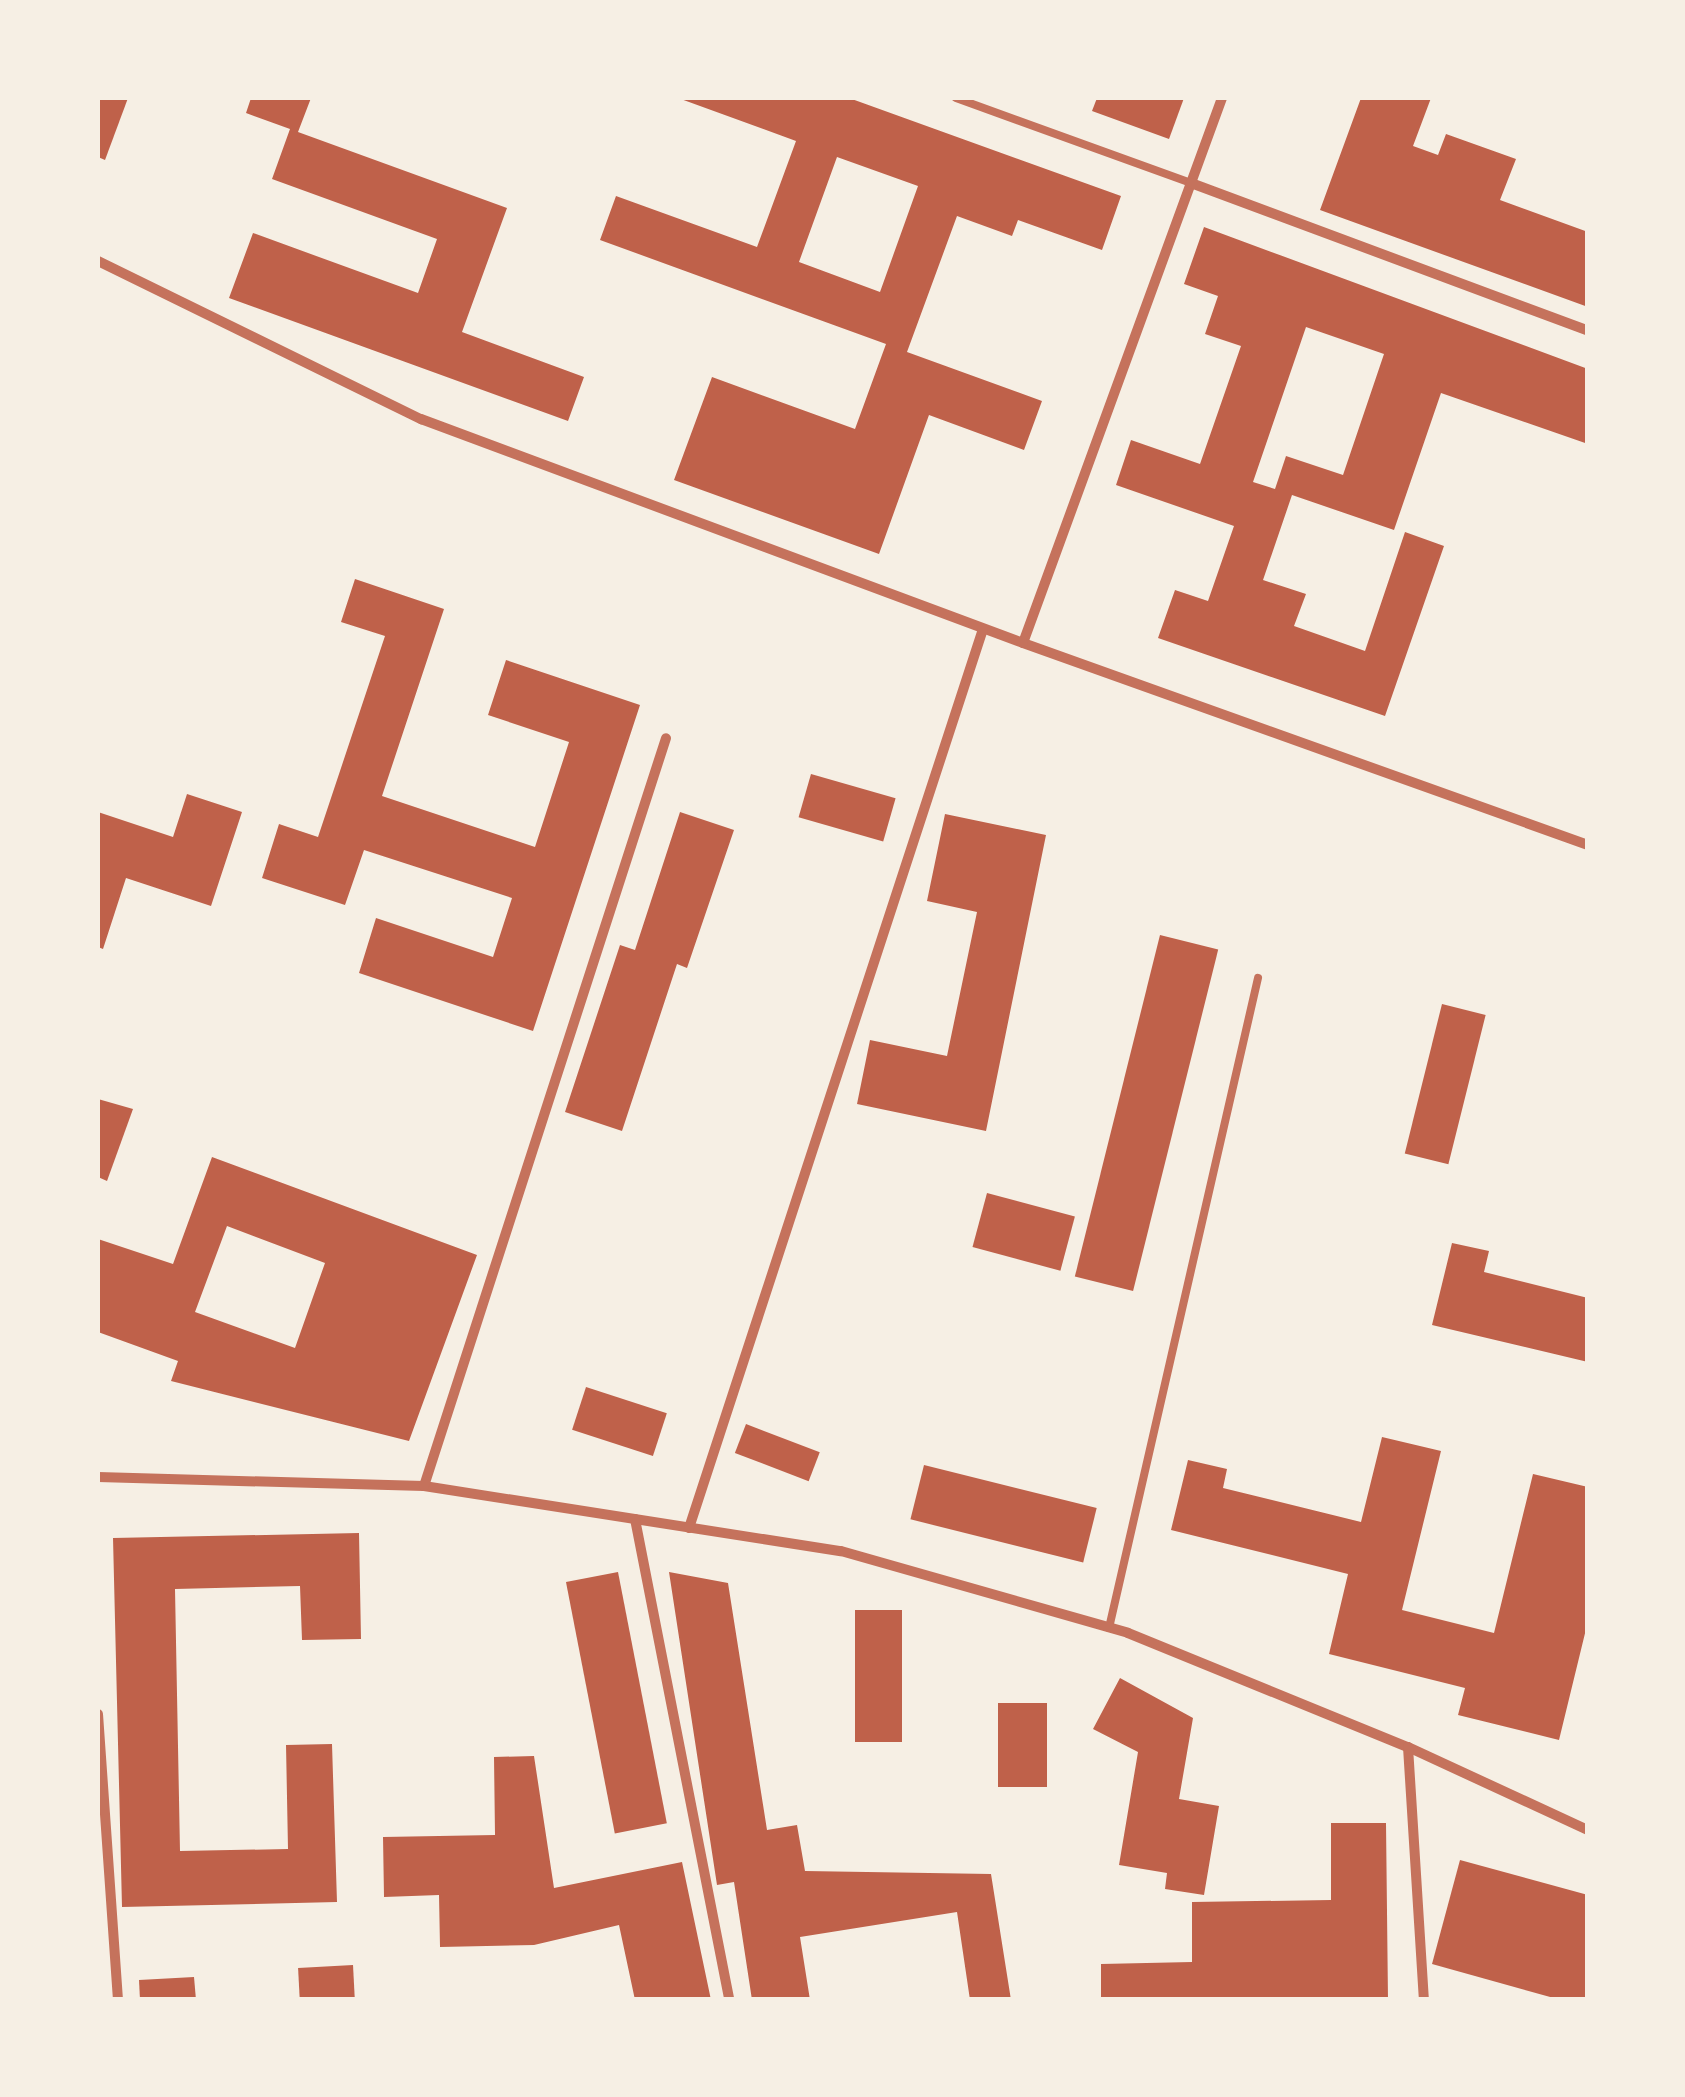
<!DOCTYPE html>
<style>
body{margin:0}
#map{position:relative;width:1685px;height:2097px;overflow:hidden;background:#f6efe4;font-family:Inter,sans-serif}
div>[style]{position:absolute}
.building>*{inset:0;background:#bf614a;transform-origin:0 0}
.service>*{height:8px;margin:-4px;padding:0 4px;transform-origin:4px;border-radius:4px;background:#c5725c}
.minor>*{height:10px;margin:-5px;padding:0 5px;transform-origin:5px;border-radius:5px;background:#c5725c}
span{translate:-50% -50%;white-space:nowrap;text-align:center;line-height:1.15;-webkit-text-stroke:10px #f6efe4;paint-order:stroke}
.frame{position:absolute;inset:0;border:100px solid #f6efe4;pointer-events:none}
</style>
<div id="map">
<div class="building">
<div style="clip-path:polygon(98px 98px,128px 98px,105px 160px,98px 157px)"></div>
<div style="clip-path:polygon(251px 98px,311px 98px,298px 132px,507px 208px,462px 332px,584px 377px,568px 421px,229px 298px,253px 233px,418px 293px,437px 239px,272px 179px,290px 129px,246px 113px)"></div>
<div style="clip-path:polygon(evenodd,678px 98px,849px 98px,1121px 196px,1102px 250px,1018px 220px,1012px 236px,957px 216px,907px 352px,1042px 401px,1024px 450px,929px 415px,879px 554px,674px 480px,712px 377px,855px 429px,886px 344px,600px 240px,616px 196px,757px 247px,796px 141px,678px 98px,837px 157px,918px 186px,880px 292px,799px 262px,837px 157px)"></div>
<div style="clip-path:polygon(1097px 98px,1184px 98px,1169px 139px,1092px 111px)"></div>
<div style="clip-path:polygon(1361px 98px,1431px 98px,1413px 146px,1438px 155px,1446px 134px,1516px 159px,1500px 200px,1588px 232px,1588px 307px,1320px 210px)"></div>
<div style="clip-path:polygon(evenodd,1204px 227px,1588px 369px,1588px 444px,1441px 393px,1394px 530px,1292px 495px,1263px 580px,1306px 594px,1294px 626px,1365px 651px,1405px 532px,1444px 546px,1385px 716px,1158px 638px,1175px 590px,1208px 601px,1234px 526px,1116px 485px,1131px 440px,1200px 464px,1241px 346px,1205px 334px,1218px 296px,1184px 284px,1204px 227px,1306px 327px,1384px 354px,1343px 475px,1286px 456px,1275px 489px,1253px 482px,1306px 327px)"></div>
<div style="clip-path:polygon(355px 579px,444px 609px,382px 796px,535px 847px,569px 742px,488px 715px,506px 660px,640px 705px,533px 1031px,359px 973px,376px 918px,493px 957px,512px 898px,364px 850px,345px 905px,262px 878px,279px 824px,318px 837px,385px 636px,341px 622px)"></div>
<div style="left:811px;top:774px;width:88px;height:45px;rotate:16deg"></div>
<div style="clip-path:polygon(187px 794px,242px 812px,211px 906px,126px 878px,103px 949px,98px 947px,98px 812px,173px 837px)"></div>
<div style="clip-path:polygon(680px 812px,734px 830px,687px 968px,677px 964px,622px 1131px,565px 1112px,620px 945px,635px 950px)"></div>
<div style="clip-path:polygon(945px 814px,1046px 835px,986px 1131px,857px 1104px,870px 1040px,947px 1056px,977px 912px,927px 901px)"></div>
<div style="left:1160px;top:935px;width:60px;height:352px;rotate:14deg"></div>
<div style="left:1442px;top:1004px;width:45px;height:154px;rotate:14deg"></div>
<div style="clip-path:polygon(98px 1099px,133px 1109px,107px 1181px,98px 1177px)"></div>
<div style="clip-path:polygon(evenodd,212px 1157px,477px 1255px,409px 1441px,171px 1381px,178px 1361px,98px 1332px,98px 1239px,173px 1264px,212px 1157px,227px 1226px,325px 1263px,295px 1348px,195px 1312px,227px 1226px)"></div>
<div style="left:987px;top:1193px;width:91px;height:56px;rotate:15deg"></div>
<div style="clip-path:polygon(1452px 1243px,1489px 1251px,1484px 1272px,1588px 1298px,1588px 1362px,1432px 1325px)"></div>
<div style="left:586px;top:1387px;width:85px;height:45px;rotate:18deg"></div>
<div style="left:746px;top:1424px;width:79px;height:31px;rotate:21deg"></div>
<div style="clip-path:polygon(1382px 1437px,1441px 1451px,1402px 1610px,1494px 1633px,1533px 1474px,1588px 1487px,1588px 1621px,1559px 1740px,1458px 1715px,1465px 1688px,1329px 1654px,1348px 1574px,1171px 1530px,1188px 1460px,1227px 1469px,1223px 1488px,1361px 1522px)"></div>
<div style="left:924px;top:1465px;width:178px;height:56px;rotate:14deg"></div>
<div style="clip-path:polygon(359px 1533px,361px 1639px,302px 1640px,300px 1586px,175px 1589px,180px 1851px,288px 1849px,286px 1745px,332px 1744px,337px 1902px,122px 1907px,113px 1538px)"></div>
<div style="left:618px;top:1572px;width:256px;height:53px;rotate:79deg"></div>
<div style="clip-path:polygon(669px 1572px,728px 1583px,767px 1830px,797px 1825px,805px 1871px,991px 1874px,1011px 2000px,970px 2000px,957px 1912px,800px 1937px,810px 2000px,752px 2000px,734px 1882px,717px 1885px)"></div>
<div style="left:855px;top:1610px;width:47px;height:132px"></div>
<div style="clip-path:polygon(1120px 1678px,1193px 1718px,1179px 1799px,1219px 1806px,1204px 1895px,1165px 1889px,1167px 1873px,1119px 1865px,1138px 1752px,1093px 1729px)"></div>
<div style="left:1047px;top:1703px;width:84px;height:49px;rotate:90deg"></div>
<div style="clip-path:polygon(534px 1756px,554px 1888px,682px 1862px,711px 2000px,635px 2000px,619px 1925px,534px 1945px,440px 1947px,439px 1895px,384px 1897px,383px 1837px,495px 1835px,494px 1757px)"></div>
<div style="clip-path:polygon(1331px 1823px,1386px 1823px,1388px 2000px,1101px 1998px,1101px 1964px,1192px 1962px,1192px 1902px,1331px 1900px)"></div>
<div style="clip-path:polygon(1460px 1860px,1588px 1895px,1588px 2000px,1561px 2000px,1432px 1964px)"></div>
<div style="left:353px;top:1965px;width:35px;height:55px;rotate:87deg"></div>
<div style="clip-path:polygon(194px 1977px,196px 2000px,140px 2000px,139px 1980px)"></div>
</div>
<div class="service">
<div style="left:956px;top:98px;width:250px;rotate:19.9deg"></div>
<div style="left:1109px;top:1628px;width:667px;rotate:-77.09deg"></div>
</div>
<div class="minor">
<div style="left:1222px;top:98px;width:580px;rotate:110.06deg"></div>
<div style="left:1023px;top:643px;width:600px;rotate:19.67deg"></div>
<div style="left:1191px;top:183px;width:424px;rotate:20.4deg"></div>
<div style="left:98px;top:261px;width:360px;rotate:26.1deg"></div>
<div style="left:421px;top:419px;width:642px;rotate:20.41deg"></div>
<div style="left:98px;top:1477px;width:326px;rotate:1.6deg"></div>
<div style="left:424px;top:1486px;width:422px;rotate:8.9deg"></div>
<div style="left:841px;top:1551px;width:298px;rotate:15.9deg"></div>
<div style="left:1128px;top:1633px;width:302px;rotate:22.2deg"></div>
<div style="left:1408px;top:1747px;width:198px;rotate:24.8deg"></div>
<div style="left:424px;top:1486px;width:786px;rotate:-72.07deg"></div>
<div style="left:635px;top:1519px;width:490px;rotate:78.9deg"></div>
<div style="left:689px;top:1528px;width:946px;rotate:-71.89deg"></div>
<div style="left:98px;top:1714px;width:287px;rotate:86deg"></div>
<div style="left:1408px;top:1747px;width:254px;rotate:86.4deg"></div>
</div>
<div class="frame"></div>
</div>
